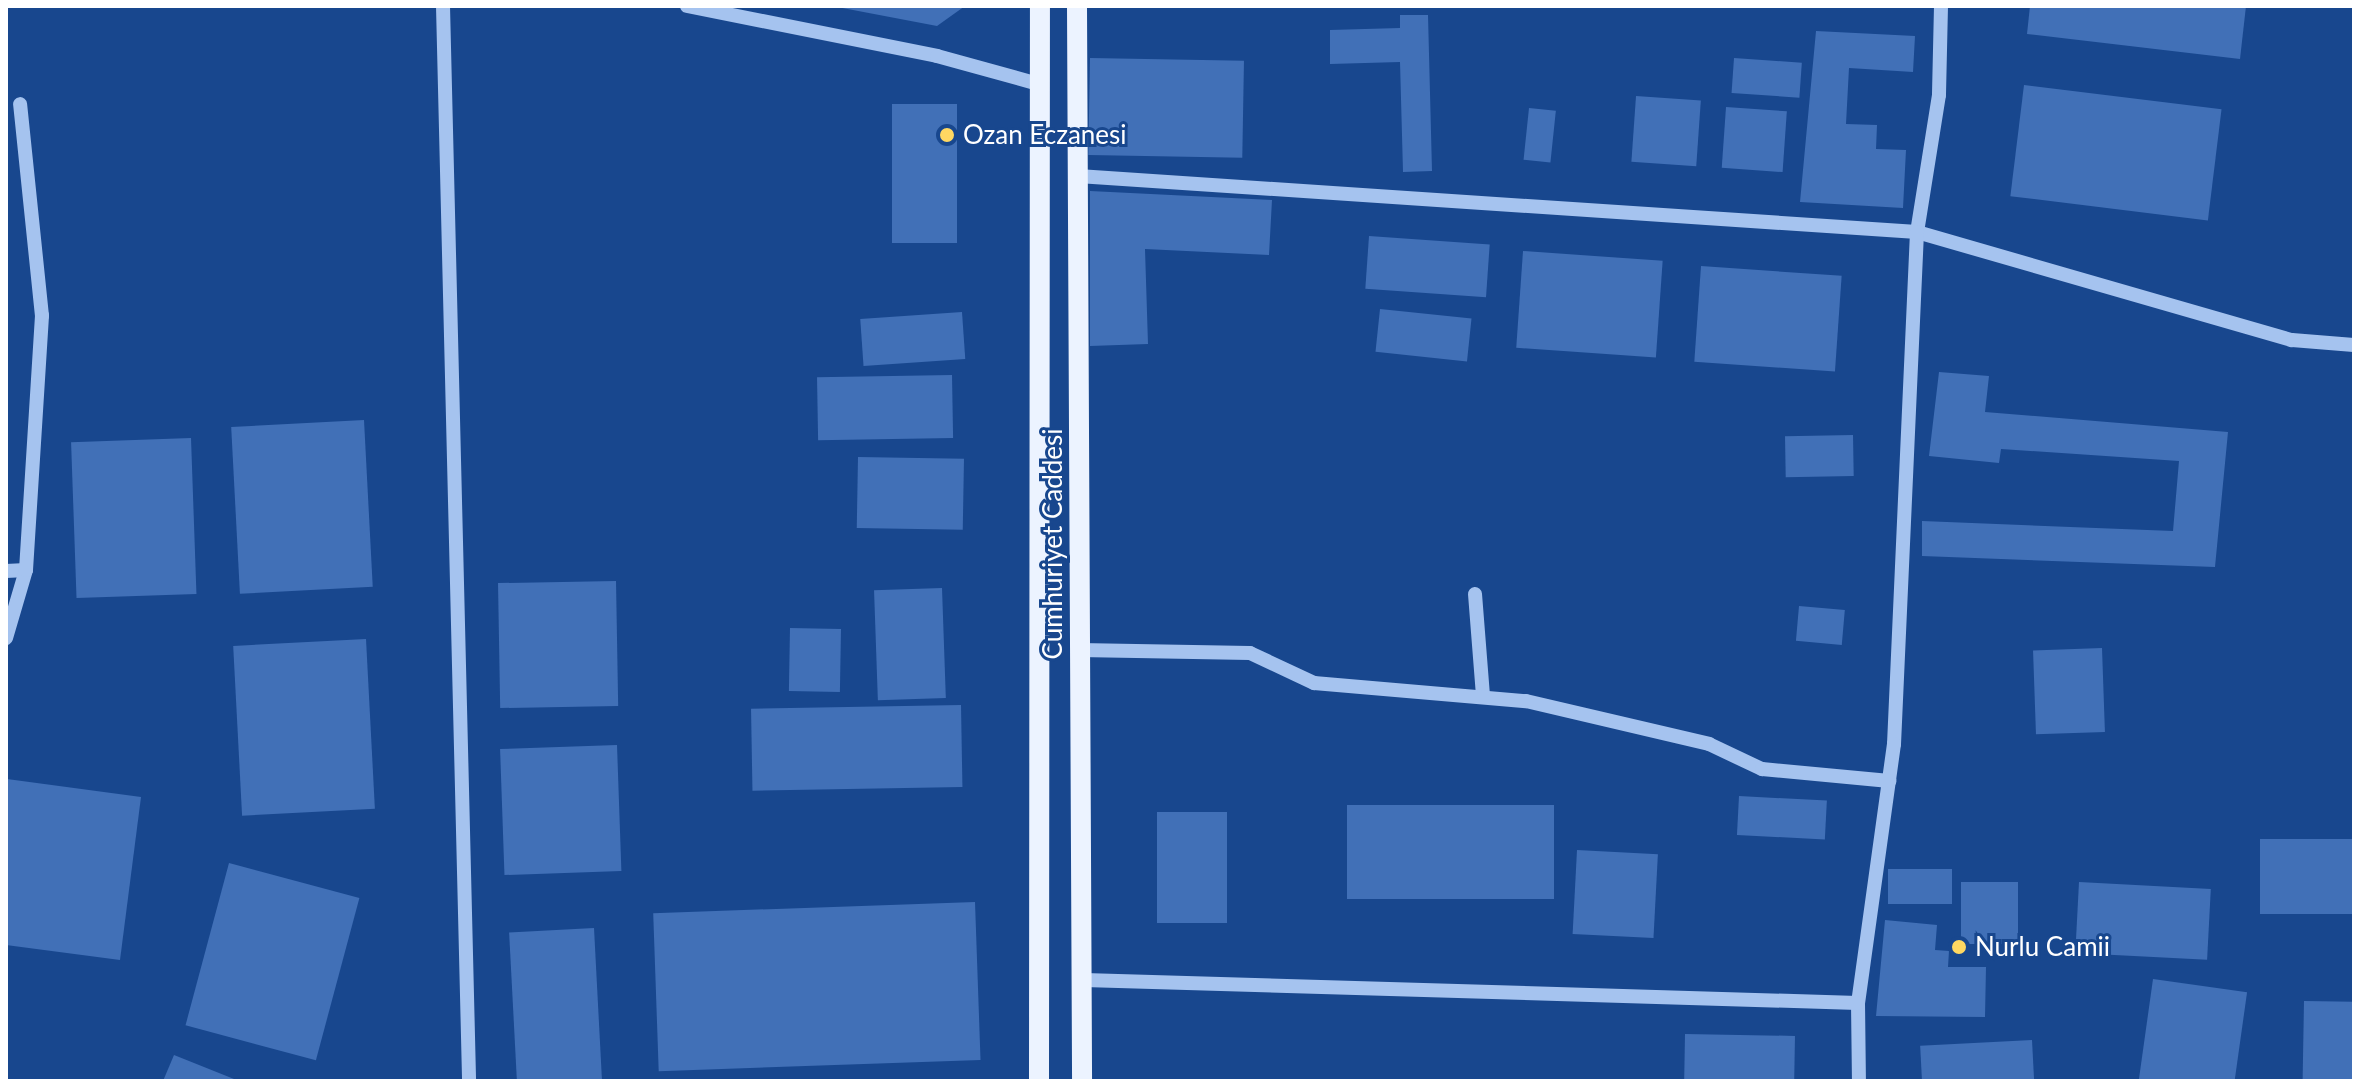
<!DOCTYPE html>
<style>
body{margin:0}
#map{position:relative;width:2360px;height:1087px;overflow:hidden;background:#18478e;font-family:Lato,sans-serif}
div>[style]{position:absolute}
.building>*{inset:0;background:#4170b7;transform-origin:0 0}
.minor>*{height:14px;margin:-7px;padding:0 7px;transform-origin:7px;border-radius:7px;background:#a5c3ef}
.major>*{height:20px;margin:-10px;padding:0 10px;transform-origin:10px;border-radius:10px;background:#ecf3ff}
.dots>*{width:22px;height:22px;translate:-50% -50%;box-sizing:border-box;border:4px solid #18478e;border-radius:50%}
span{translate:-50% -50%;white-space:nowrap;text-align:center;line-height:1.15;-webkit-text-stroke:6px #18478e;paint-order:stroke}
.poi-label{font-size:26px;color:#fff}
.left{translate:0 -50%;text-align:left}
.street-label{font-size:26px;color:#fff}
.frame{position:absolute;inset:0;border:8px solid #fff;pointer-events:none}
</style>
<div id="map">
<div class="building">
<div style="clip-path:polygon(832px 6px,965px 6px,937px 26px)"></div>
<div style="clip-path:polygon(2030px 6px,2246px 6px,2240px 59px,2027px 34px)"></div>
<div style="clip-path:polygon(1400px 15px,1428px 15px,1432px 171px,1403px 172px,1400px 62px,1330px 64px,1330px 30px,1400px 28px)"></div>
<div style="clip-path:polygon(1816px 31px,1915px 36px,1913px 72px,1849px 68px,1846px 124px,1877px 125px,1876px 149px,1906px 150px,1903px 208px,1800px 202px)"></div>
<div style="left:1090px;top:58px;width:154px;height:97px;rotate:1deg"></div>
<div style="left:1734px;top:58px;width:68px;height:35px;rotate:4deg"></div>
<div style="left:2024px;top:85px;width:199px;height:112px;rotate:7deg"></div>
<div style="left:1636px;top:96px;width:65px;height:66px;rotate:4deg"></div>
<div style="left:892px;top:104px;width:65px;height:139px"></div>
<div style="left:1726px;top:107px;width:61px;height:61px;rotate:4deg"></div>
<div style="left:1529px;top:108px;width:27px;height:52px;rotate:6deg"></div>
<div style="clip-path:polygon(1090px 191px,1272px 200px,1269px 255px,1145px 249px,1148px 344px,1090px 346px)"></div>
<div style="left:1369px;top:236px;width:121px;height:53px;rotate:4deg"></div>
<div style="left:1523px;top:251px;width:140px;height:97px;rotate:4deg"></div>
<div style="left:1701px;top:266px;width:141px;height:96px;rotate:4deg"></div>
<div style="left:1380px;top:309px;width:92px;height:43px;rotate:6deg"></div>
<div style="left:962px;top:312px;width:47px;height:102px;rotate:86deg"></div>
<div style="clip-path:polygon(1939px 372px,1989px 376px,1985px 412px,2228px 432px,2215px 567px,1922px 556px,1922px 521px,2173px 531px,2179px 461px,2001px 449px,1999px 463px,1929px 456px)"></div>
<div style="left:952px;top:375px;width:63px;height:135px;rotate:89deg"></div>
<div style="left:364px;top:420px;width:167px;height:133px;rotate:87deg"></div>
<div style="left:1853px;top:435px;width:41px;height:68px;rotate:89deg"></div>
<div style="left:191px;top:438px;width:156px;height:120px;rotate:88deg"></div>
<div style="left:858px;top:457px;width:106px;height:71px;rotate:1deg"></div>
<div style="left:616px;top:581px;width:125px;height:118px;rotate:89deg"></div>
<div style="left:942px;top:588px;width:110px;height:68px;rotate:88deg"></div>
<div style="left:1799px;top:606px;width:46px;height:35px;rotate:5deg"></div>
<div style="left:790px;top:628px;width:51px;height:63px;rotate:1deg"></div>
<div style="left:366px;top:639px;width:170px;height:133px;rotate:87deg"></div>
<div style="left:2102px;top:648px;width:84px;height:69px;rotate:88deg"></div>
<div style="left:961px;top:705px;width:82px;height:210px;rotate:89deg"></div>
<div style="left:617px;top:745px;width:126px;height:117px;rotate:88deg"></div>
<div style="clip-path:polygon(7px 779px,141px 797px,120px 960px,6px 945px)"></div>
<div style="left:1739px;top:796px;width:88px;height:39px;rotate:3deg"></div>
<div style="left:1347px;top:805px;width:207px;height:94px"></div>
<div style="left:1157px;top:812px;width:70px;height:111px"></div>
<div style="left:2354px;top:839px;width:75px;height:94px;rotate:90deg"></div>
<div style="left:1577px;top:850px;width:81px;height:84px;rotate:3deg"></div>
<div style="left:229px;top:863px;width:135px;height:168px;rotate:15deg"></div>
<div style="left:1888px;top:869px;width:64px;height:35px"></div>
<div style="left:1961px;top:882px;width:57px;height:62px"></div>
<div style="left:2079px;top:882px;width:132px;height:71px;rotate:3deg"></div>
<div style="left:975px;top:902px;width:158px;height:322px;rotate:88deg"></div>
<div style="clip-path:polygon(1885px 920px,1937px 925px,1935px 950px,1949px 951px,1948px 967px,1986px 967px,1985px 1017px,1876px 1016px)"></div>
<div style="left:594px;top:928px;width:153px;height:85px;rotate:87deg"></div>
<div style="left:2153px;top:979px;width:95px;height:103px;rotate:8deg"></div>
<div style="left:2304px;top:1001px;width:50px;height:80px;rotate:1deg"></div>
<div style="left:1685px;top:1034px;width:110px;height:47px;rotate:1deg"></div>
<div style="left:2032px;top:1040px;width:41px;height:112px;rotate:87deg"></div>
<div style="clip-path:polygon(174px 1055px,239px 1081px,163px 1081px)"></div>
</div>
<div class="minor">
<div style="left:443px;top:6px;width:1075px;rotate:88.61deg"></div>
<div style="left:687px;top:6px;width:255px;rotate:11.3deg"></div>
<div style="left:937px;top:56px;width:106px;rotate:15.4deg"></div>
<div style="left:1941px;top:6px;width:89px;rotate:91.3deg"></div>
<div style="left:1939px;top:95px;width:139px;rotate:99.1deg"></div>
<div style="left:1917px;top:232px;width:390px;rotate:16.1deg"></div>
<div style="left:2292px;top:340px;width:62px;rotate:4.6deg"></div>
<div style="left:1078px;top:176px;width:841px;rotate:3.82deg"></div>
<div style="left:1917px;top:232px;width:513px;rotate:92.57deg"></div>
<div style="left:1894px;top:744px;width:261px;rotate:97.9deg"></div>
<div style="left:1858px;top:1003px;width:78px;rotate:89.3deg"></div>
<div style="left:6px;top:571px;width:20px;rotate:-3deg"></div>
<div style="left:1475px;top:594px;width:102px;rotate:85.5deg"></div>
<div style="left:6px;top:638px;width:71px;rotate:-73.6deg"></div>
<div style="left:26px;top:570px;width:255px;rotate:-86.4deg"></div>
<div style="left:42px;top:316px;width:213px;rotate:-95.9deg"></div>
<div style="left:1079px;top:650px;width:171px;rotate:1deg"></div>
<div style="left:1250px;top:653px;width:71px;rotate:25.1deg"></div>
<div style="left:1314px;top:683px;width:213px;rotate:4.9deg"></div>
<div style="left:1526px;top:701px;width:188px;rotate:13.2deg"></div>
<div style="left:1709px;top:744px;width:59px;rotate:25.3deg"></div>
<div style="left:1762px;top:769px;width:128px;rotate:5.4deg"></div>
<div style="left:1084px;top:980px;width:774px;rotate:1.7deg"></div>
</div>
<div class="major">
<div style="left:1077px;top:6px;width:1075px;rotate:89.73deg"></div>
<div style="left:1039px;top:1081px;width:1075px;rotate:-89.95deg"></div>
</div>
<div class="dots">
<div style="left:947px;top:135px;background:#ffd862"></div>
<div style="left:1959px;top:947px;background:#ffd862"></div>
</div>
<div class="poi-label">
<span class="left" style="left:963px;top:135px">Ozan Eczanesi</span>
<span class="left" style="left:1975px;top:947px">Nurlu Camii</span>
</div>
<div class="street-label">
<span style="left:1053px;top:544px;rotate:-90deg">Cumhuriyet Caddesi</span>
</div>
<div class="frame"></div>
</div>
